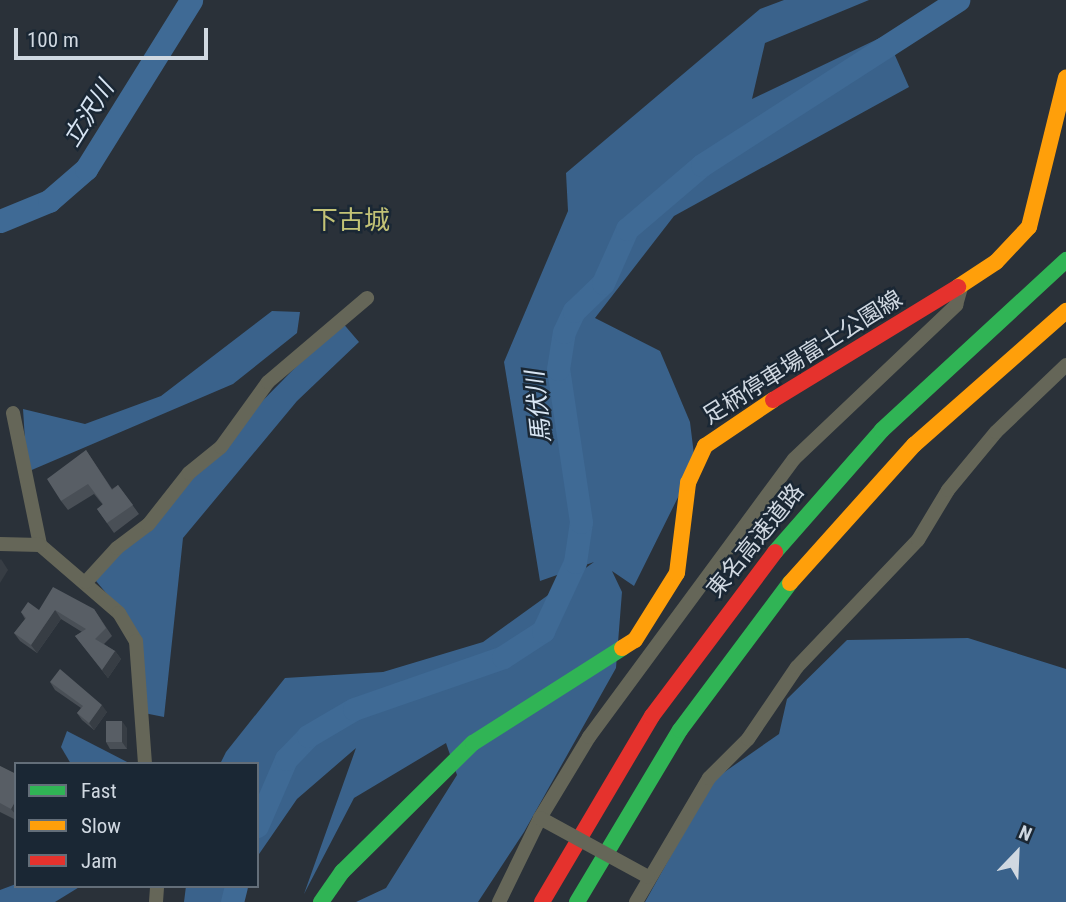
<!DOCTYPE html>
<meta charset="utf-8">
<style>
body{margin:0}
#map{position:relative;width:1066px;height:902px;overflow:hidden;background:#2a3139;font-family:"Roboto Condensed","Noto Sans JP",sans-serif}
div>[style]{position:absolute}
.forest>*{inset:0;background:#3a628b}
.river>*{height:23px;margin:-11.5px;padding:0 11.5px;transform-origin:11.5px;border-radius:11.5px;background:#3f6a95}
.street>*{height:14px;margin:-7px;padding:0 7px;transform-origin:7px;border-radius:7px;background:#656658}
.fast>*{height:16px;margin:-8px;padding:0 8px;transform-origin:8px;border-radius:8px;background:#30b455}
.slow>*{height:16px;margin:-8px;padding:0 8px;transform-origin:8px;border-radius:8px;background:#ff9f0a}
.jam>*{height:16px;margin:-8px;padding:0 8px;transform-origin:8px;border-radius:8px;background:#e5322d}
.street-bridge>*{height:14px;margin:-7px;padding:0 7px;transform-origin:7px;border-radius:7px;background:#656658}
.wall>*{inset:0;background:#494f56}
.shaded-wall>*{inset:0;background:#373d44}
.building>*{inset:0;background:#585e65;transform-origin:0 0}
span{translate:-50% -50%;white-space:nowrap;text-align:center;line-height:1.15;-webkit-text-stroke:5px #1a2734;paint-order:stroke}
.street-label{font-size:23px;color:#d0d8e1}
.water-label{font-size:24px;color:#d8e5f3;font-style:italic}
.quarter-label{font-size:26px;color:#c3c376}
.legend{position:absolute;left:14px;top:762px;width:245px;height:126px;box-sizing:border-box;background:#1a2734;border:2px solid #636e79;margin:0;padding:9px 12px;list-style:none;font-size:21px;color:#d0d8e1}
.legend li{display:flex;align-items:center;gap:14px;height:35px}
.legend b{width:35px;border:2px solid #636e79}
.north{position:absolute;left:982px;top:818px;width:70px;height:70px;-webkit-text-stroke:5px #1a2734;paint-order:stroke;rotate:23deg;font-size:19px;font-weight:700;line-height:28px;text-align:center;color:#d0d8e1}
.north::after{content:'';display:block;margin:auto;width:24px;height:32px;background:#d0d8e1;clip-path:polygon(50% 0,100% 100%,50% 72%,0 100%)}
.scale{position:absolute;left:14px;top:28px;width:194px;height:32px;box-sizing:border-box;border:4px solid #d0d8e1;border-top:0;padding-left:9px;font-size:21px;line-height:24px;white-space:nowrap;color:#d0d8e1;-webkit-text-stroke:5px #1a2734;paint-order:stroke}
</style>
<div id="map">
<div class="forest">
<div style="clip-path:polygon(784px 0,869px 0,765px 43px,752px 99px,886px 35px,909px 87px,674px 216px,595px 318px,660px 351px,690px 422px,695px 463px,634px 586px,612px 571px,622px 592px,616px 668px,524px 832px,478px 902px,356px 902px,386px 888px,457px 775px,446px 743px,354px 798px,304px 894px,356px 748px,297px 799px,257px 857px,257px 764px,220px 764px,226px 752px,285px 678px,383px 672px,483px 642px,594px 562px,540px 581px,504px 362px,568px 211px,566px 173px,760px 9px)"></div>
<div style="clip-path:polygon(272px 311px,300px 312px,297px 333px,233px 384px,27px 472px,23px 409px,85px 424px,161px 396px)"></div>
<div style="clip-path:polygon(341px 321px,359px 342px,297px 401px,183px 538px,164px 717px,139px 712px,132px 624px,91px 575px)"></div>
<div style="clip-path:polygon(968px 638px,1066px 669px,1066px 902px,645px 902px,713px 780px,779px 734px,787px 699px,847px 640px)"></div>
<div style="clip-path:polygon(67px 731px,131px 764px,71px 764px,61px 747px)"></div>
<div style="clip-path:polygon(16px 884px,16px 886px,81px 886px,55px 902px,0 902px,0 890px)"></div>
<div style="clip-path:polygon(186px 886px,238px 886px,227px 902px,184px 902px)"></div>
</div>
<div class="river">
<div style="left:0;top:221px;width:53px;rotate:-22.2deg"></div>
<div style="left:49px;top:201px;width:49px;rotate:-40.9deg"></div>
<div style="left:86px;top:169px;width:199px;rotate:-58.1deg"></div>
<div style="left:257px;top:826px;width:73px;rotate:-66.6deg"></div>
<div style="left:286px;top:759px;width:32px;rotate:-46deg"></div>
<div style="left:308px;top:736px;width:53px;rotate:-30.4deg"></div>
<div style="left:354px;top:709px;width:158px;rotate:-19.2deg"></div>
<div style="left:503px;top:657px;width:48px;rotate:-33deg"></div>
<div style="left:543px;top:631px;width:76px;rotate:-65.1deg"></div>
<div style="left:575px;top:562px;width:40px;rotate:-81.5deg"></div>
<div style="left:581px;top:522px;width:155px;rotate:-98.5deg"></div>
<div style="left:558px;top:369px;width:37px;rotate:-81deg"></div>
<div style="left:564px;top:332px;width:23px;rotate:-65deg"></div>
<div style="left:574px;top:311px;width:40px;rotate:-44deg"></div>
<div style="left:603px;top:283px;width:59px;rotate:-66deg"></div>
<div style="left:627px;top:229px;width:99px;rotate:-40.5deg"></div>
<div style="left:702px;top:165px;width:305px;rotate:-32.8deg"></div>
<div style="left:232px;top:902px;width:16px;rotate:-76deg"></div>
</div>
<div class="street">
<div style="left:13px;top:413px;width:135px;rotate:78.4deg"></div>
<div style="left:40px;top:545px;width:104px;rotate:40.7deg"></div>
<div style="left:119px;top:613px;width:33px;rotate:59deg"></div>
<div style="left:136px;top:641px;width:123px;rotate:85.8deg"></div>
<div style="left:0;top:544px;width:40px;rotate:1.4deg"></div>
<div style="left:86px;top:582px;width:46px;rotate:-47.6deg"></div>
<div style="left:117px;top:548px;width:39px;rotate:-37deg"></div>
<div style="left:148px;top:525px;width:66px;rotate:-51.7deg"></div>
<div style="left:189px;top:473px;width:41px;rotate:-39.1deg"></div>
<div style="left:221px;top:447px;width:80px;rotate:-54.1deg"></div>
<div style="left:268px;top:382px;width:130px;rotate:-40.3deg"></div>
<div style="left:156px;top:902px;width:16px;rotate:-86deg"></div>
<div style="left:499px;top:902px;width:93px;rotate:-64deg"></div>
<div style="left:540px;top:818px;width:95px;rotate:-58.8deg"></div>
<div style="left:589px;top:737px;width:345px;rotate:-53.6deg"></div>
<div style="left:794px;top:459px;width:224px;rotate:-43.5deg"></div>
<div style="left:956px;top:305px;width:22px;rotate:-74deg"></div>
<div style="left:636px;top:902px;width:144px;rotate:-59.5deg"></div>
<div style="left:709px;top:778px;width:55px;rotate:-45deg"></div>
<div style="left:748px;top:739px;width:87px;rotate:-55.8deg"></div>
<div style="left:797px;top:667px;width:175px;rotate:-46.4deg"></div>
<div style="left:918px;top:540px;width:58px;rotate:-59deg"></div>
<div style="left:948px;top:490px;width:75px;rotate:-50.4deg"></div>
<div style="left:996px;top:432px;width:97px;rotate:-43.7deg"></div>
</div>
<div class="fast">
<div style="left:775px;top:552px;width:162px;rotate:-48.7deg"></div>
<div style="left:882px;top:430px;width:251px;rotate:-42.7deg"></div>
<div style="left:321px;top:902px;width:37px;rotate:-55deg"></div>
<div style="left:342px;top:872px;width:184px;rotate:-44.6deg"></div>
<div style="left:473px;top:743px;width:177px;rotate:-32.5deg"></div>
<div style="left:577px;top:902px;width:200px;rotate:-59.1deg"></div>
<div style="left:680px;top:730px;width:184px;rotate:-53.2deg"></div>
</div>
<div class="slow">
<div style="left:958px;top:287px;width:45px;rotate:-33.3deg"></div>
<div style="left:996px;top:262px;width:48px;rotate:-46.7deg"></div>
<div style="left:1029px;top:227px;width:154px;rotate:-76.1deg"></div>
<div style="left:790px;top:583px;width:186px;rotate:-48.1deg"></div>
<div style="left:914px;top:445px;width:203px;rotate:-41.4deg"></div>
<div style="left:622px;top:648px;width:15px;rotate:-32deg"></div>
<div style="left:635px;top:640px;width:79px;rotate:-57.9deg"></div>
<div style="left:677px;top:573px;width:91px;rotate:-83deg"></div>
<div style="left:688px;top:483px;width:41px;rotate:-65.3deg"></div>
<div style="left:705px;top:446px;width:82px;rotate:-34.1deg"></div>
</div>
<div class="jam">
<div style="left:773px;top:400px;width:217px;rotate:-31.4deg"></div>
<div style="left:542px;top:902px;width:216px;rotate:-59.4deg"></div>
<div style="left:652px;top:716px;width:205px;rotate:-53.1deg"></div>
</div>
<div class="street-bridge">
<div style="left:540px;top:818px;width:123px;rotate:28.6deg"></div>
</div>
<div class="wall">
<div style="clip-path:polygon(86px 450px,112px 489px,118px 485px,139px 514px,114px 533px,97px 509px,103px 505px,94px 494px,68px 510px,61px 501px)"></div>
<div style="clip-path:polygon(94px 609px,112px 636px,104px 644px,115px 651px,121px 659px,108px 678px,75px 636px,82px 632px,61px 619px,37px 653px,20px 641px,14px 633px,25px 619px,21px 612px,39px 610px)"></div>
<div style="clip-path:polygon(50px 682px,107px 712px,94px 730px,82px 720px,77px 713px,81px 708px,55px 690px)"></div>
<div style="clip-path:polygon(127px 728px,127px 749px,110px 749px,106px 742px)"></div>
<div style="clip-path:polygon(0 766px,16px 774px,16px 820px,0 812px)"></div>
</div>
<div class="shaded-wall">
<div style="clip-path:polygon(1px 559px,8px 570px,0 583px,0 560px)"></div>
<div style="clip-path:polygon(55px 610px,61px 619px,37px 653px,31px 645px)"></div>
<div style="clip-path:polygon(115px 651px,121px 659px,108px 678px,102px 670px)"></div>
<div style="clip-path:polygon(102px 705px,107px 712px,94px 730px,89px 723px)"></div>
<div style="clip-path:polygon(122px 721px,127px 728px,127px 749px,122px 742px)"></div>
<div style="clip-path:polygon(16px 800px,16px 815px,11px 809px)"></div>
</div>
<div class="building">
<div style="clip-path:polygon(86px 450px,112px 490px,118px 485px,133px 505px,107px 523px,97px 509px,103px 504px,88px 484px,61px 501px,47px 479px)"></div>
<div style="clip-path:polygon(53px 587px,94px 609px,106px 628px,95px 639px,115px 651px,102px 670px,75px 636px,86px 629px,55px 610px,31px 645px,14px 633px,26px 618px,21px 612px,28px 602px,39px 610px)"></div>
<div style="clip-path:polygon(60px 669px,102px 705px,89px 723px,77px 713px,83px 706px,50px 682px)"></div>
<div style="left:106px;top:721px;width:16px;height:21px"></div>
<div style="clip-path:polygon(0 766px,16px 774px,16px 800px,11px 809px,0 803px)"></div>
</div>
<div class="street-label">
<span style="left:803px;top:358px;rotate:-32deg">足柄停車場富士公園線</span>
<span style="left:756px;top:541px;rotate:-51deg">東名高速道路</span>
</div>
<div class="water-label">
<span style="left:89px;top:114px;rotate:-58deg">立沢川</span>
<span style="left:539px;top:407px;rotate:-96deg">馬伏川</span>
</div>
<div class="quarter-label">
<span style="left:351px;top:221px">下古城</span>
</div>
<ul class="legend">
<li><b style="height:9px;background:#30b455"></b>Fast</li>
<li><b style="height:9px;background:#ff9f0a"></b>Slow</li>
<li><b style="height:9px;background:#e5322d"></b>Jam</li>
</ul>
<div class="north">N</div>
<div class="scale">100 m</div>
</div>
